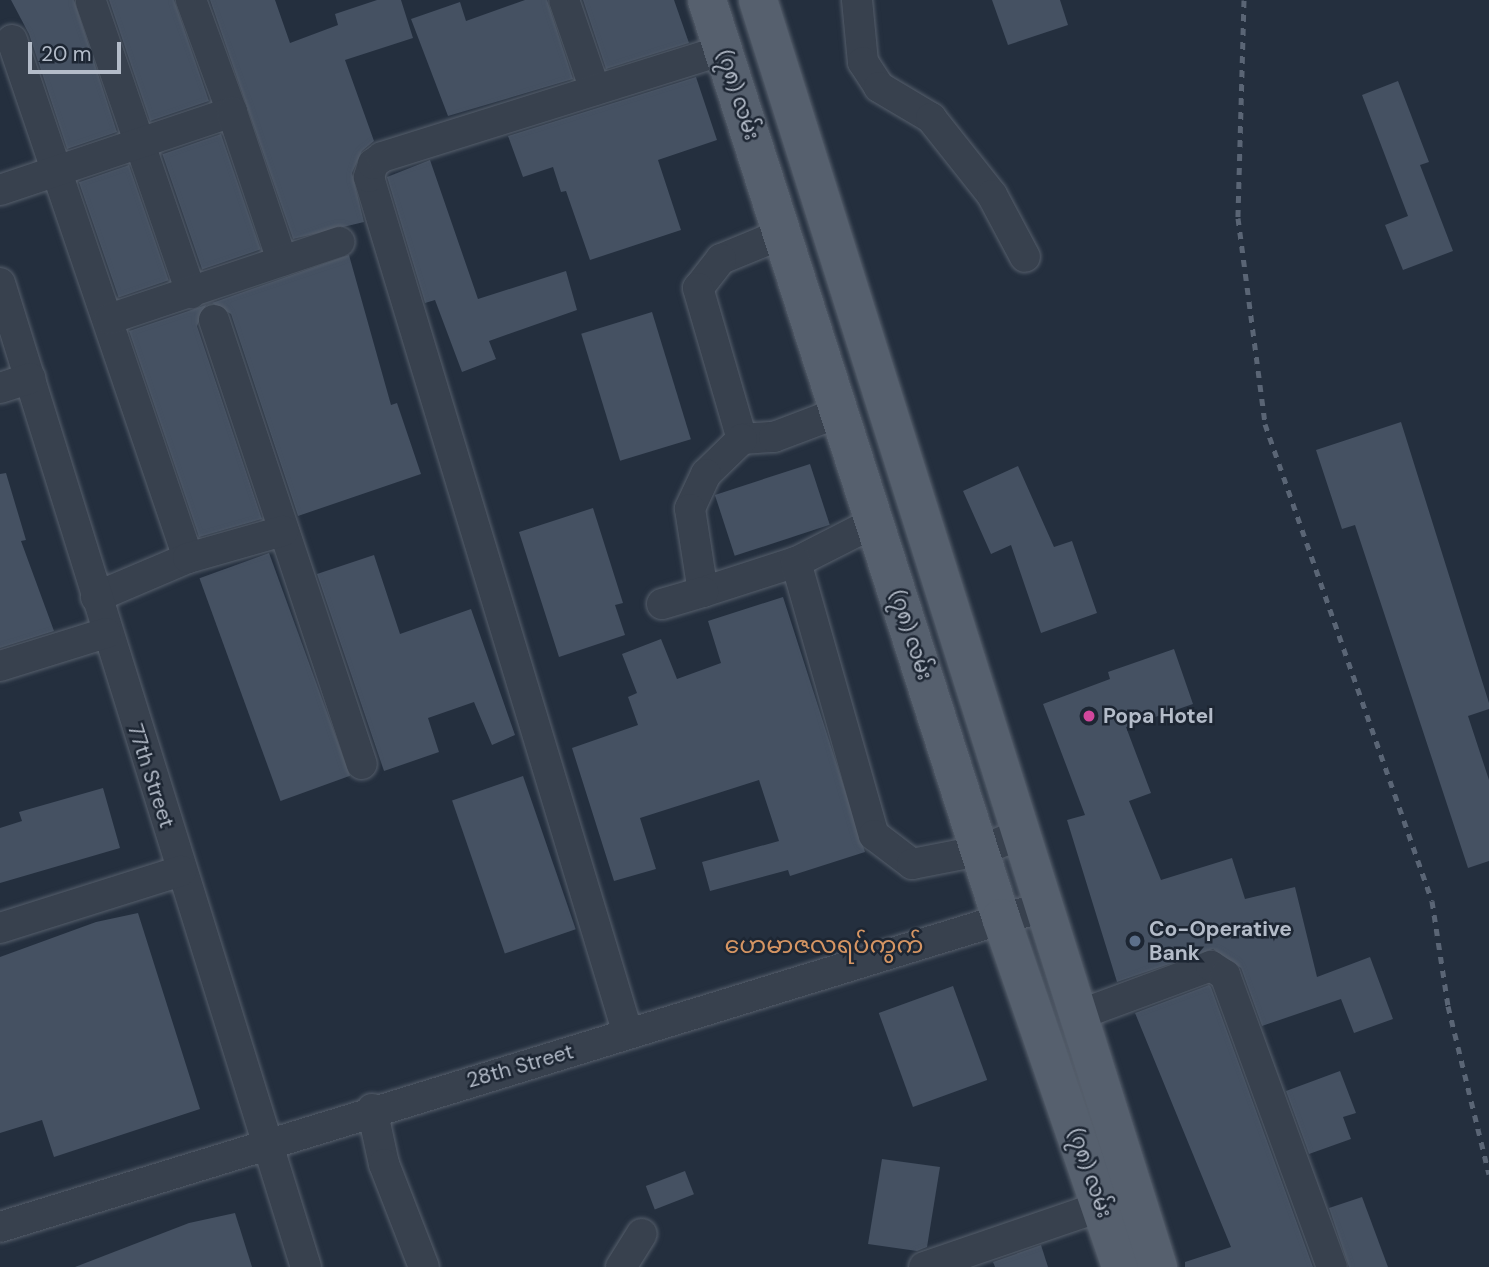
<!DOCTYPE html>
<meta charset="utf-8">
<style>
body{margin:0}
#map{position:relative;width:1489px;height:1267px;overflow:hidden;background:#242f3e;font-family:"DM Sans","Noto Sans Myanmar",sans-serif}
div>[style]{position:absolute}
.building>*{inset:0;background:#455162;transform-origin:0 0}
.roads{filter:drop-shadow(0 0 2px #565f6c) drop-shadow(0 0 2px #565f6c)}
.minor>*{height:30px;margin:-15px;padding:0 15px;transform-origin:15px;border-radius:15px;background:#38414e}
.major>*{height:38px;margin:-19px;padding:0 19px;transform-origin:19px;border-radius:19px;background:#56606e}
.rail>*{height:5px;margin-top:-2.5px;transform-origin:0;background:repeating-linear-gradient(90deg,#5a6575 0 7px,transparent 0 14px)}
.dots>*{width:19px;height:19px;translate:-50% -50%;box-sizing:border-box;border:4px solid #1d2633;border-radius:50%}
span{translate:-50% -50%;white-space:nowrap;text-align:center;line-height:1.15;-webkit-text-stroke:5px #1d2633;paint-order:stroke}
.street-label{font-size:21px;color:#b4bcc9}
.poi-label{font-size:21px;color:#b4bcc9;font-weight:700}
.left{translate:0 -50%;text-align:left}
.quarter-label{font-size:24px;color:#d59563}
.scale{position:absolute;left:28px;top:42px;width:93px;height:32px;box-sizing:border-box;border:4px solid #b4bcc9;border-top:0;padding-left:9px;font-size:21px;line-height:24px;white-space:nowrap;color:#b4bcc9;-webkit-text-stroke:5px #1d2633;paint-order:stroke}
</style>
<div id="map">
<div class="building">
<div style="clip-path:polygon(11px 0,74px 0,117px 132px,67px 149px,29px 34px)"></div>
<div style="clip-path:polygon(109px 0,174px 0,209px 101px,150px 121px)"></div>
<div style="clip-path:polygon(210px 0,275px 0,290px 43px,338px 25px,335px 14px,377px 0,401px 0,413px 38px,345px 60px,374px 141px,362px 151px,352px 173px,364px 222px,293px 239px)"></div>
<div style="clip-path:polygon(525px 0,547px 0,573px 79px,448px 116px,411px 19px,460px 2px,466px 21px)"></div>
<div style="clip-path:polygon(583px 0,674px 0,689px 43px,606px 69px)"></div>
<div style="clip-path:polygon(992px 0,1060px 0,1068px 25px,1008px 45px)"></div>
<div style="clip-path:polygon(696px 77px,717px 140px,658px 160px,681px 230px,590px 260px,566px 191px,561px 192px,553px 167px,523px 177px,508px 136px)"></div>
<div style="clip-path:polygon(1398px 81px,1429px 162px,1420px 165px,1453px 251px,1403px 270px,1385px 225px,1408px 216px,1362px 95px)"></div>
<div style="left:221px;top:134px;width:122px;height:62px;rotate:71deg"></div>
<div style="clip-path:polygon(430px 160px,478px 299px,566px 271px,577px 310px,489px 341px,496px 359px,462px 372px,435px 300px,425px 303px,387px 177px)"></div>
<div style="left:129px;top:165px;width:122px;height:53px;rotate:71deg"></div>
<div style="clip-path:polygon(349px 255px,391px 405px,397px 403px,421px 474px,298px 516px,231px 314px,212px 303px)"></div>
<div style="clip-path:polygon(206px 305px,197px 326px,262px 519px,199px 537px,129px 331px)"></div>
<div style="left:652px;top:312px;width:133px;height:74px;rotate:73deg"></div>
<div style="clip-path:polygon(1401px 422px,1489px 703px,1489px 709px,1468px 716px,1489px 780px,1489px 861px,1468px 868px,1355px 525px,1342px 529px,1316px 450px)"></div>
<div style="left:810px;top:464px;width:64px;height:100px;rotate:72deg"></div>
<div style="clip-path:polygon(1018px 466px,1054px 547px,1072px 541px,1097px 613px,1041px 633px,1011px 545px,991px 554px,963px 491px)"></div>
<div style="clip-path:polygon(6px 473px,26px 540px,21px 541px,54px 631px,0 648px,0 474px)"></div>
<div style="clip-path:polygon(593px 508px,623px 603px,615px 605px,625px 635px,559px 657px,519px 532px)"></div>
<div style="left:269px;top:553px;width:237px;height:74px;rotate:70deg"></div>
<div style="clip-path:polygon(374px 555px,400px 634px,471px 609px,515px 735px,492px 745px,474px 702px,428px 718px,439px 752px,384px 771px,317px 574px)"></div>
<div style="clip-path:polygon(783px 597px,865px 852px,790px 876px,788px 870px,710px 891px,702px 862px,779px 841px,759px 780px,640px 818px,656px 869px,614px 881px,572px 748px,638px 725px,628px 697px,637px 693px,622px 654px,661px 639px,677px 679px,721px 663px,708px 621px)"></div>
<div style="clip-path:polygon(1174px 649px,1193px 704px,1126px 727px,1151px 793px,1129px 801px,1161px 880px,1232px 858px,1245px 899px,1295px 887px,1317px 977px,1370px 957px,1393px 1019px,1354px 1033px,1341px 999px,1262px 1026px,1241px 968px,1213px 949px,1117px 982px,1067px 820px,1085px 815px,1043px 704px,1110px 679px,1108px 672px)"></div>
<div style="left:523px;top:776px;width:162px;height:75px;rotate:71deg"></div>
<div style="clip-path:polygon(103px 788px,120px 848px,0 883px,0 828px,22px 821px,19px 812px)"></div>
<div style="clip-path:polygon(138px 913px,200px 1109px,54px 1157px,42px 1120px,0 1133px,0 957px,96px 922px)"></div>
<div style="clip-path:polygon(1209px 985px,1211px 987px,1313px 1267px,1185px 1267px,1185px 1262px,1231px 1247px,1135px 1013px)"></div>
<div style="left:953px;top:986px;width:100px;height:79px;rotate:70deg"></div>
<div style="clip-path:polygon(1340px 1071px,1356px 1113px,1343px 1117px,1351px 1139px,1309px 1154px,1286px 1091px)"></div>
<div style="clip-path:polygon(882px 1159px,940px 1167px,927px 1247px,917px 1251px,868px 1244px)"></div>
<div style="left:685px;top:1171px;width:25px;height:42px;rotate:69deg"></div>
<div style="clip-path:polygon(1362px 1197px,1388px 1267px,1349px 1267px,1329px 1208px)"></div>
<div style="clip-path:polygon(235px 1213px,252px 1267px,75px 1267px,189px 1223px)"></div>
<div style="clip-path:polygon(1041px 1245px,1048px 1267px,995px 1267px,993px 1262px)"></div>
</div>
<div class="roads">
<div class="minor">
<div style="left:191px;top:0;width:119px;rotate:69.9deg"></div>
<div style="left:564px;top:0;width:95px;rotate:71deg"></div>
<div style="left:857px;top:0;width:62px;rotate:84.5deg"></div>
<div style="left:863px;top:62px;width:30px;rotate:57deg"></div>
<div style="left:879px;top:87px;width:61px;rotate:30.8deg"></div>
<div style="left:931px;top:118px;width:98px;rotate:51.6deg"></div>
<div style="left:992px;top:195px;width:70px;rotate:62deg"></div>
<div style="left:91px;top:2px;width:308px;rotate:71deg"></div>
<div style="left:12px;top:40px;width:547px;rotate:71.23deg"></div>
<div style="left:188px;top:558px;width:100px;rotate:157deg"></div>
<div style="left:0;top:190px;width:245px;rotate:-18.6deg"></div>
<div style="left:232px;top:112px;width:157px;rotate:71.4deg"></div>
<div style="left:782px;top:234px;width:66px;rotate:157.7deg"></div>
<div style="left:721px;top:259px;width:37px;rotate:128deg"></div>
<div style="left:698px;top:288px;width:157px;rotate:73.8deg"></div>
<div style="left:742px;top:439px;width:32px;rotate:-4deg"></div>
<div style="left:774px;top:437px;width:71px;rotate:-20.7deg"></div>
<div style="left:0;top:283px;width:1030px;rotate:72.73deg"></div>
<div style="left:109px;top:319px;width:243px;rotate:-18.5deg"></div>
<div style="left:214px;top:320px;width:468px;rotate:71.6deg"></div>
<div style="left:0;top:388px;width:32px;rotate:-18deg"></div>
<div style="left:742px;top:439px;width:50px;rotate:135.8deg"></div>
<div style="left:706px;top:474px;width:38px;rotate:115deg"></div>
<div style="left:690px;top:509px;width:84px;rotate:81.1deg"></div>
<div style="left:703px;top:592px;width:98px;rotate:-17.9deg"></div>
<div style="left:875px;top:522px;width:89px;rotate:153.1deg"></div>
<div style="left:796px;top:562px;width:284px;rotate:74.1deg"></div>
<div style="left:874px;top:835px;width:48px;rotate:37.3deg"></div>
<div style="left:912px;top:864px;width:68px;rotate:-11deg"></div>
<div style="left:979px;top:851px;width:43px;rotate:-21.8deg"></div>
<div style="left:188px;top:558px;width:99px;rotate:-15.9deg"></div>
<div style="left:662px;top:604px;width:43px;rotate:-16.3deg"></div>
<div style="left:0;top:666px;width:111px;rotate:-17.3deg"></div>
<div style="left:0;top:928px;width:190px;rotate:-17.5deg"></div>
<div style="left:1076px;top:1016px;width:144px;rotate:-20.3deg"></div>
<div style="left:1211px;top:966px;width:17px;rotate:33deg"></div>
<div style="left:1225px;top:975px;width:311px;rotate:69.9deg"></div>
<div style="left:628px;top:1034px;width:895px;rotate:-106.82deg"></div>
<div style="left:369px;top:177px;width:14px;rotate:-73deg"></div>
<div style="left:373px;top:164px;width:11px;rotate:-38deg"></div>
<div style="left:382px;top:157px;width:358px;rotate:-17.4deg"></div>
<div style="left:372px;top:1109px;width:56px;rotate:77.7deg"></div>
<div style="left:384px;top:1164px;width:110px;rotate:68.8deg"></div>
<div style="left:0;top:1227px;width:1090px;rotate:-17.07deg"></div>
<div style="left:621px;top:1267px;width:39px;rotate:-58deg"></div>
<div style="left:924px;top:1267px;width:188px;rotate:-18.9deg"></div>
</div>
<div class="major">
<div style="left:707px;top:0;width:964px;rotate:72.24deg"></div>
<div style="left:1001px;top:918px;width:369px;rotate:71deg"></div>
<div style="left:758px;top:0;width:1329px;rotate:72.48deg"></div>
</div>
</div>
<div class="rail">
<div style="left:1244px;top:0;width:218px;rotate:91.6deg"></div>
<div style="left:1238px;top:218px;width:208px;rotate:82.5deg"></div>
<div style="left:1265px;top:424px;width:505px;rotate:70.7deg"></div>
<div style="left:1432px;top:901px;width:106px;rotate:81.3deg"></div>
<div style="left:1448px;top:1006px;width:173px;rotate:76.3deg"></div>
</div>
<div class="dots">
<div style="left:1089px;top:716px;background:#d1479c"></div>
<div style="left:1135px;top:941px;background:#5c6f8a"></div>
</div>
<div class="street-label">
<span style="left:738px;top:95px;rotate:72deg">(၇၈) လမ်း</span>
<span style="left:911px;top:635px;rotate:72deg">(၇၈) လမ်း</span>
<span style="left:151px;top:776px;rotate:72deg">77th Street</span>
<span style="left:520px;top:1066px;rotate:-16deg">28th Street</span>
<span style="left:1090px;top:1173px;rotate:71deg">(၇၈) လမ်း</span>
</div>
<div class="poi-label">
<span class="left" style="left:1103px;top:716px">Popa Hotel</span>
<span class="left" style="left:1149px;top:941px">Co-Operative<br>Bank</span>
</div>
<div class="quarter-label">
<span style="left:824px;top:945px">ဟေမာဇလရပ်ကွက်</span>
</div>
<div class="scale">20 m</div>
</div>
